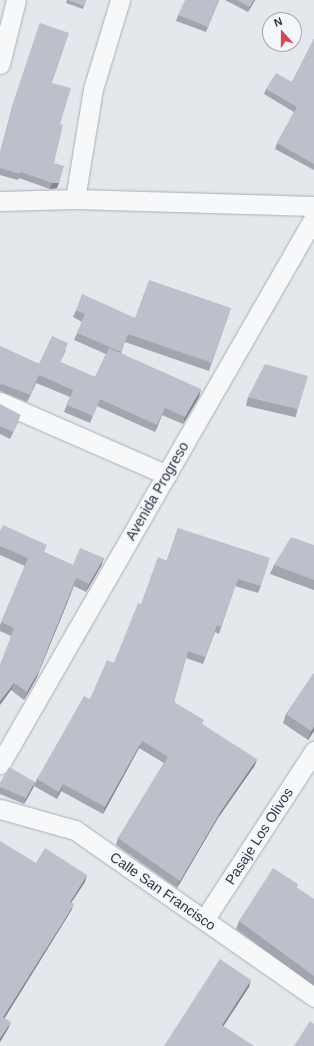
<!DOCTYPE html>
<style>
body{margin:0}
#map{position:relative;width:314px;height:1046px;overflow:hidden;background:#e4e7ec;font-family:Arial,sans-serif}
div>[style]{position:absolute}
.roads{filter:drop-shadow(0 0 1px #a9aeb7) drop-shadow(0 0 1px #a9aeb7)}
.street>*{height:19px;margin:-9.5px;padding:0 9.5px;transform-origin:9.5px;border-radius:9.5px;background:#f7f8fa}
.wall>*{inset:0;background:#a1a5ae;transform-origin:0 0}
.shaded-wall>*{inset:0;background:#83868d}
.building>*{inset:0;background:#bbc0ca}
span{translate:-50% -50%;white-space:nowrap;text-align:center;line-height:1.15;-webkit-text-stroke:3.5px #f4f6f9;paint-order:stroke}
.street-label{font-size:14px;color:#2b3445}
.north{position:absolute;left:262px;top:12px;width:40px;height:40px;box-sizing:border-box;background:#f4f6f9;border:1px solid #a4a8b1;border-radius:50%;rotate:339deg;font-size:11px;font-weight:700;line-height:16px;text-align:center;color:#2b3445}
.north::after{content:'';display:block;margin:auto;width:14px;height:18px;background:#d1495b;clip-path:polygon(50% 0,100% 100%,50% 72%,0 100%)}
</style>
<div id="map">
<div class="roads">
<div class="street">
<div style="left:0;top:64px;width:66px;rotate:-76deg"></div>
<div style="left:75px;top:199px;width:111px;rotate:-80.7deg"></div>
<div style="left:93px;top:89px;width:93px;rotate:-73.1deg"></div>
<div style="left:0;top:201px;width:75px;rotate:-1.5deg"></div>
<div style="left:75px;top:199px;width:239px;rotate:1.7deg"></div>
<div style="left:0;top:402px;width:182px;rotate:23.6deg"></div>
<div style="left:0;top:764px;width:630px;rotate:-60.1deg"></div>
<div style="left:0;top:809px;width:78px;rotate:15.6deg"></div>
<div style="left:75px;top:830px;width:292px;rotate:34.9deg"></div>
<div style="left:204px;top:920px;width:202px;rotate:-56.9deg"></div>
</div>
</div>
<div class="wall">
<div style="clip-path:polygon(67px 0,86px 0,83px 9px,66px 3px)"></div>
<div style="clip-path:polygon(219px 0,206px 32px,176px 21px,178px 15px)"></div>
<div style="clip-path:polygon(225px 0,255px 0,248px 12px)"></div>
<div style="clip-path:polygon(40px 23px,60px 124px,54px 163px,57px 188px,50px 189px,19px 178px,18px 180px,0 175px,0 153px,12px 107px)"></div>
<div style="clip-path:polygon(314px 39px,314px 170px,275px 149px,277px 143px,294px 112px,264px 94px,266px 89px,292px 82px)"></div>
<div style="clip-path:polygon(231px 308px,209px 371px,125px 342px,121px 353px,199px 397px,183px 424px,162px 415px,155px 432px,97px 406px,90px 423px,64px 412px,70px 397px,36px 383px,27px 402px,0 391px,0 346px,39px 364px,66px 350px,60px 362px,95px 377px,106px 354px,74px 340px,82px 322px,73px 317px,76px 310px,135px 318px)"></div>
<div style="left:248px;top:397px;width:51px;height:9px;rotate:13deg"></div>
<div style="clip-path:polygon(0 404px,18px 422px,10px 439px,0 434px)"></div>
<div style="clip-path:polygon(178px 528px,261px 586px,258px 593px,235px 586px,219px 634px,215px 632px,203px 664px,186px 658px,174px 702px,255px 765px,218px 818px,177px 888px,116px 845px,118px 838px,164px 763px,139px 748px,103px 814px,61px 791px,57px 799px,34px 786px,37px 779px,114px 663px,141px 604px,167px 560px)"></div>
<div style="clip-path:polygon(0 531px,44px 552px,73px 565px,104px 558px,101px 566px,86px 592px,74px 586px,36px 679px,24px 700px,11px 690px,11px 636px,0 631px,0 625px,25px 566px,0 555px)"></div>
<div style="clip-path:polygon(314px 545px,314px 590px,270px 574px,274px 565px)"></div>
<div style="clip-path:polygon(314px 673px,314px 731px,308px 740px,283px 723px,286px 714px)"></div>
<div style="clip-path:polygon(35px 782px,33px 788px,24px 804px,0 794px,0 783px)"></div>
<div style="clip-path:polygon(298px 884px,296px 888px,314px 899px,314px 986px,236px 929px,239px 921px)"></div>
</div>
<div class="shaded-wall">
<div style="clip-path:polygon(254px 0,255px 0,248px 12px,250px 7px)"></div>
<div style="clip-path:polygon(52px 183px,59px 183px,57px 188px,50px 189px)"></div>
<div style="clip-path:polygon(39px 375px,36px 383px,27px 402px,30px 395px)"></div>
<div style="clip-path:polygon(201px 389px,199px 397px,183px 424px,185px 417px)"></div>
<div style="clip-path:polygon(165px 408px,162px 415px,155px 432px,157px 425px)"></div>
<div style="clip-path:polygon(104px 558px,101px 566px,86px 592px,89px 584px)"></div>
<div style="clip-path:polygon(74px 586px,36px 679px,24px 700px,27px 692px)"></div>
<div style="clip-path:polygon(14px 683px,11px 690px,0 705px,0 701px)"></div>
<div style="clip-path:polygon(314px 727px,314px 731px,308px 740px,311px 731px)"></div>
<div style="clip-path:polygon(142px 741px,139px 748px,103px 814px,105px 807px)"></div>
<div style="clip-path:polygon(257px 759px,255px 765px,218px 818px,177px 888px,180px 881px,221px 811px)"></div>
<div style="clip-path:polygon(35px 782px,33px 788px,24px 804px,26px 798px)"></div>
<div style="clip-path:polygon(63px 784px,61px 791px,57px 799px,59px 792px)"></div>
<div style="clip-path:polygon(87px 875px,85px 882px,67px 909px,70px 902px)"></div>
<div style="clip-path:polygon(74px 904px,71px 911px,1px 1024px,3px 1017px)"></div>
<div style="clip-path:polygon(251px 980px,249px 987px,219px 1033px,222px 1025px)"></div>
<div style="clip-path:polygon(11px 1022px,8px 1029px,0 1042px,0 1038px)"></div>
</div>
<div class="building">
<div style="clip-path:polygon(68px 0,86px 0,84px 6px)"></div>
<div style="clip-path:polygon(185px 0,218px 0,208px 27px,178px 15px)"></div>
<div style="clip-path:polygon(237px 0,254px 0,250px 7px)"></div>
<div style="clip-path:polygon(40px 23px,69px 33px,52px 83px,71px 88px,60px 124px,63px 125px,54px 163px,64px 166px,59px 183px,52px 183px,21px 172px,20px 174px,0 168px,0 155px,14px 101px)"></div>
<div style="clip-path:polygon(314px 39px,314px 164px,277px 143px,297px 107px,266px 89px,276px 73px,292px 82px)"></div>
<div style="clip-path:polygon(149px 280px,231px 308px,212px 363px,128px 334px,121px 352px,77px 333px,85px 314px,76px 310px,82px 294px,135px 318px)"></div>
<div style="clip-path:polygon(52px 336px,68px 343px,60px 362px,95px 377px,109px 348px,201px 389px,185px 417px,165px 408px,157px 425px,100px 399px,93px 416px,67px 405px,73px 390px,39px 375px,30px 395px,2px 384px,0 385px,0 346px,39px 364px)"></div>
<div style="clip-path:polygon(265px 364px,308px 376px,298px 409px,248px 397px)"></div>
<div style="clip-path:polygon(0 404px,21px 415px,13px 432px,0 426px)"></div>
<div style="clip-path:polygon(3px 525px,47px 545px,44px 552px,73px 565px,80px 548px,104px 558px,89px 584px,76px 578px,39px 671px,27px 692px,14px 683px,0 701px,0 665px,14px 628px,1px 622px,28px 558px,0 546px,0 531px)"></div>
<div style="clip-path:polygon(178px 528px,270px 558px,261px 586px,238px 579px,221px 627px,217px 625px,205px 657px,188px 651px,174px 702px,204px 720px,202px 724px,257px 759px,221px 811px,180px 881px,118px 838px,168px 757px,142px 741px,105px 807px,63px 784px,59px 792px,37px 779px,84px 696px,90px 699px,107px 660px,114px 663px,138px 603px,141px 604px,158px 557px,167px 561px)"></div>
<div style="clip-path:polygon(291px 537px,314px 545px,314px 580px,274px 565px)"></div>
<div style="clip-path:polygon(314px 673px,314px 727px,311px 731px,286px 714px)"></div>
<div style="clip-path:polygon(9px 767px,35px 782px,26px 798px,0 787px,0 783px)"></div>
<div style="clip-path:polygon(0 841px,36px 863px,45px 848px,87px 875px,70px 902px,74px 904px,3px 1017px,11px 1022px,0 1038px)"></div>
<div style="clip-path:polygon(273px 868px,298px 884px,296px 887px,314px 899px,314px 976px,239px 921px)"></div>
<div style="clip-path:polygon(220px 959px,251px 980px,222px 1025px,254px 1046px,164px 1046px)"></div>
<div style="clip-path:polygon(310px 1021px,314px 1024px,314px 1046px,294px 1046px)"></div>
</div>
<div class="street-label">
<span style="left:157px;top:491px;rotate:-60deg">Avenida Progreso</span>
<span style="left:259px;top:836px;rotate:-57deg">Pasaje Los Olivos</span>
<span style="left:163px;top:891px;rotate:35deg">Calle San Francisco</span>
</div>
<div class="north">N</div>
</div>
